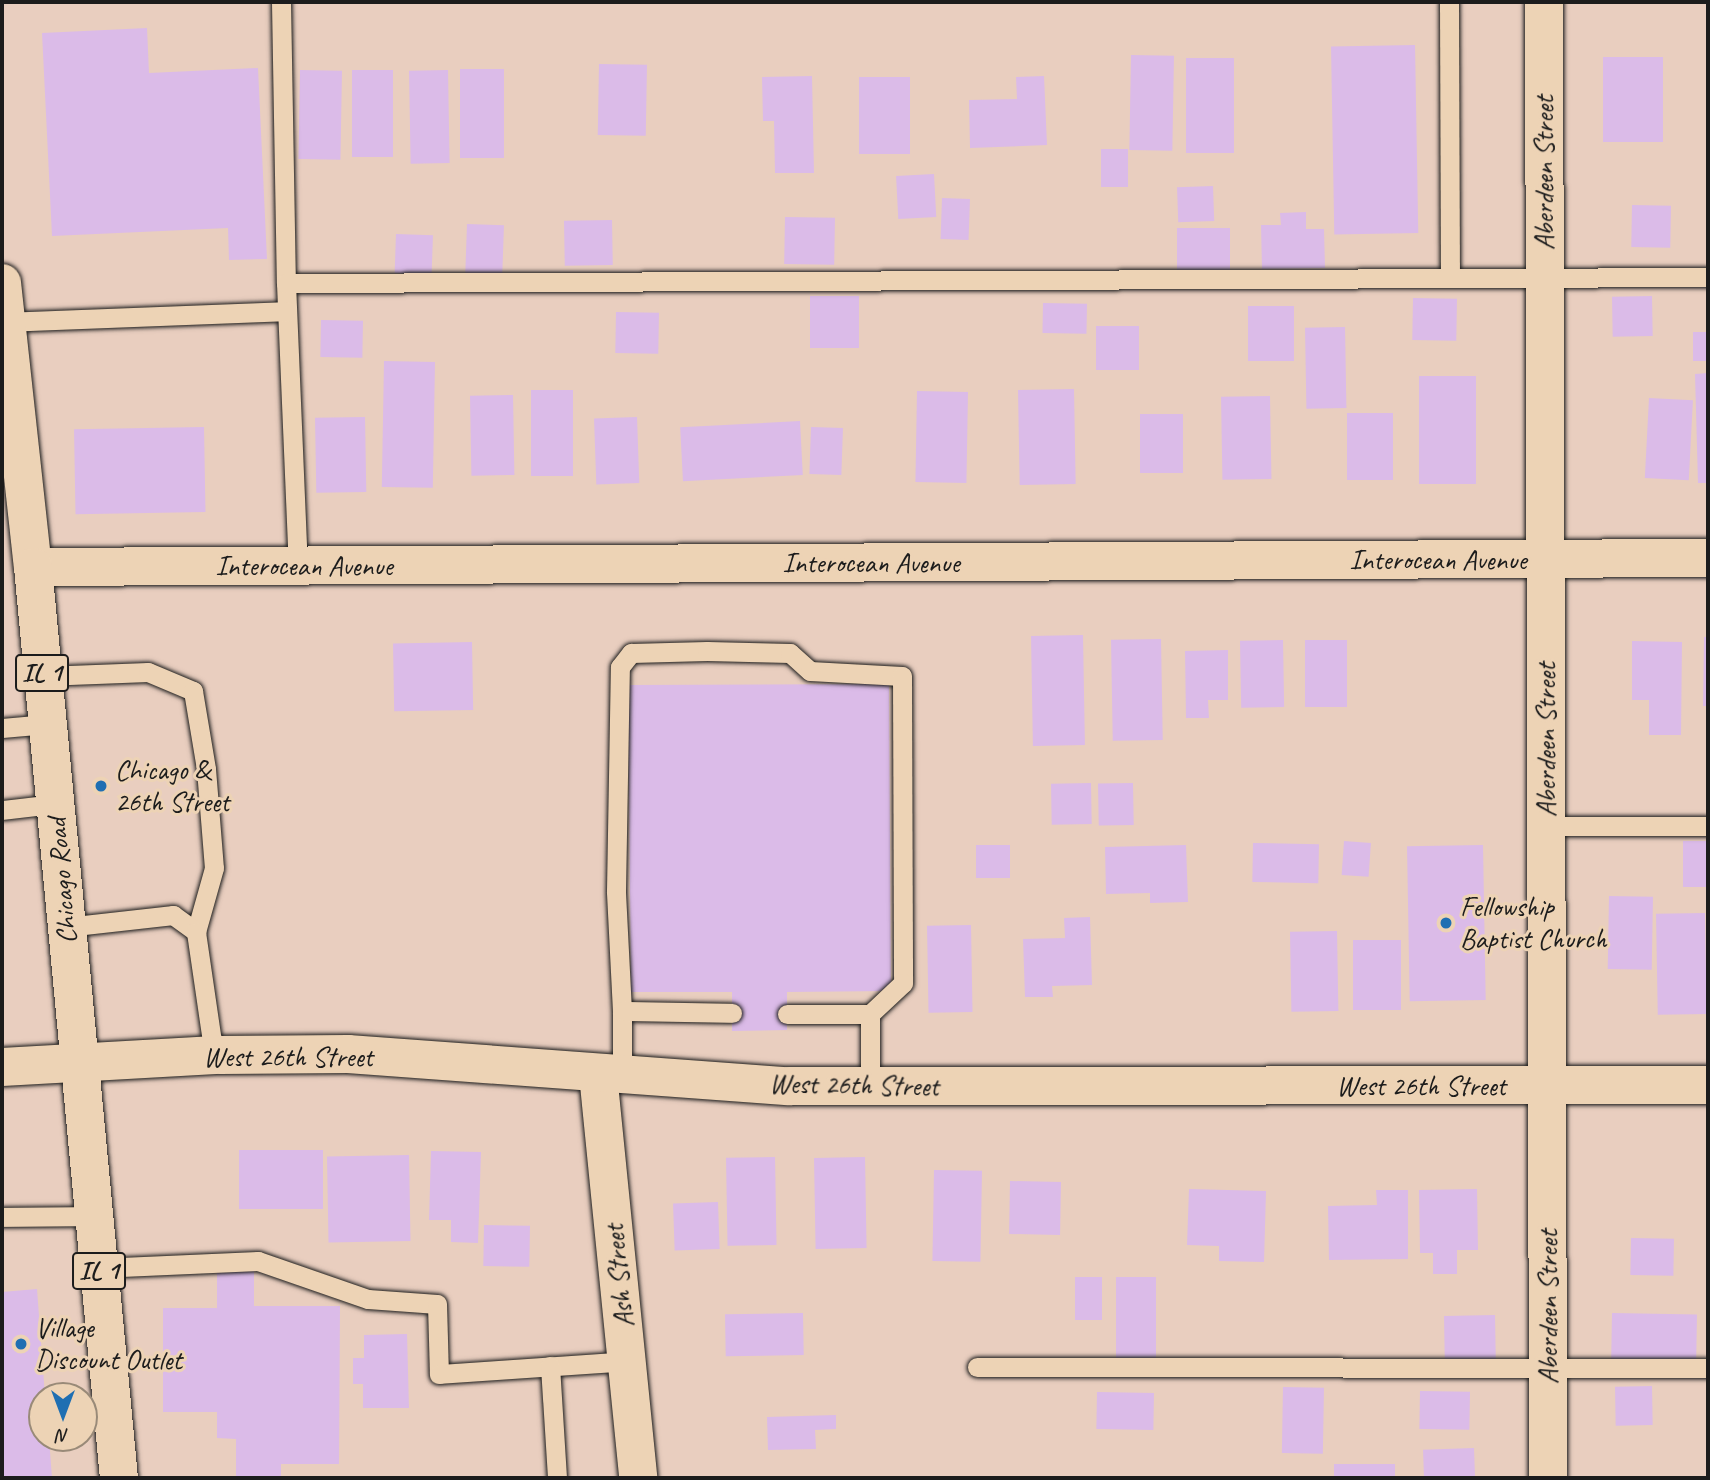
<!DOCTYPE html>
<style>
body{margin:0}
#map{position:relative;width:1710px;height:1480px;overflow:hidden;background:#e9cebf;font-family:Caveat,sans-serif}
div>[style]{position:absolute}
.building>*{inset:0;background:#dbbbe8;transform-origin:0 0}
.roads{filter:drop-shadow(0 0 2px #1c1c1c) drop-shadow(0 0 2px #1c1c1c)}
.lane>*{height:19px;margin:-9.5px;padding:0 9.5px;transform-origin:9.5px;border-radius:9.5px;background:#edd3b5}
.street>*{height:38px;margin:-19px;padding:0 19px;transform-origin:19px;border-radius:19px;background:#edd3b5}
.secondary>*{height:38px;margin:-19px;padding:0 19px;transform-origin:19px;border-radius:19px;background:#edd3b5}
.primary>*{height:38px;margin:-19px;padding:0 19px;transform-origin:19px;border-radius:19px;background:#edd3b5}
.dots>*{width:19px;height:19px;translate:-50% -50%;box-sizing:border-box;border:4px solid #edd3b5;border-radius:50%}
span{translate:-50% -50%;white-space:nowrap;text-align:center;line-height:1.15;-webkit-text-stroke:6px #edd3b5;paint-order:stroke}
.shield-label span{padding:2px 5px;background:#edd3b5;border:2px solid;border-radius:5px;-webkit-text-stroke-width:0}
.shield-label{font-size:26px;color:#1c1c1c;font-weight:700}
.street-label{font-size:28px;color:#1c1c1c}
.poi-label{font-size:28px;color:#1c1c1c}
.left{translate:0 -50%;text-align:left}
.frame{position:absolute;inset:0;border:4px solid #1c1c1c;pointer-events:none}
.north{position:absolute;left:28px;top:1382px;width:70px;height:70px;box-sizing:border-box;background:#edd3b5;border:2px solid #998a78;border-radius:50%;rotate:180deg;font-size:19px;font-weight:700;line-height:28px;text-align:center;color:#1c1c1c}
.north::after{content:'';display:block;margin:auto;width:24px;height:32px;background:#1f6fb2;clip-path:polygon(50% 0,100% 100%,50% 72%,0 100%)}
</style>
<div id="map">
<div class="building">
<div style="clip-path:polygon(147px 28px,149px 73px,258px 68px,267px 259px,229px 260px,228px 228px,52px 236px,42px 33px)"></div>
<div style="left:1415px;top:45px;width:188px;height:84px;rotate:89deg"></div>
<div style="left:1131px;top:55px;width:43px;height:95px;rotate:1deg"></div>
<div style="left:1603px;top:57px;width:60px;height:85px"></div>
<div style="left:1186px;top:58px;width:48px;height:95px"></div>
<div style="left:599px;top:64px;width:48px;height:71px;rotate:1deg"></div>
<div style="left:460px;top:69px;width:44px;height:89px"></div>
<div style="left:300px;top:70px;width:42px;height:89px;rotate:1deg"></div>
<div style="left:352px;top:70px;width:41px;height:87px"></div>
<div style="left:448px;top:70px;width:93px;height:39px;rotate:89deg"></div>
<div style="clip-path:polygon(812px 76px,814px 173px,775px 173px,774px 121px,763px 121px,762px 77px)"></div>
<div style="clip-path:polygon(1044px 76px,1047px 145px,970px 148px,969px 100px,1017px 99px,1016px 77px)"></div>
<div style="left:859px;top:77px;width:51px;height:77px"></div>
<div style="left:1101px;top:149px;width:27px;height:38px"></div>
<div style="left:934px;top:174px;width:43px;height:38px;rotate:87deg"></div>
<div style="left:1213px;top:186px;width:35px;height:36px;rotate:88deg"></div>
<div style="left:942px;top:198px;width:28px;height:41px;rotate:2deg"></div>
<div style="left:1632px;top:205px;width:39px;height:42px;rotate:1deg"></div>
<div style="clip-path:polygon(1306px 212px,1306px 229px,1324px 229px,1325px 268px,1262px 269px,1261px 225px,1281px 225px,1280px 213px)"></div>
<div style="left:785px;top:217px;width:50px;height:47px;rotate:1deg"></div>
<div style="left:612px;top:220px;width:45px;height:48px;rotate:89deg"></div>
<div style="left:467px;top:224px;width:37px;height:49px;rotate:2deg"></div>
<div style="left:1177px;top:228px;width:53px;height:42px"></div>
<div style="left:396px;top:234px;width:37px;height:39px;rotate:2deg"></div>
<div style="left:810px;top:296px;width:49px;height:52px"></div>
<div style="left:1652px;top:296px;width:40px;height:40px;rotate:89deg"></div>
<div style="left:1413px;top:298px;width:44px;height:42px;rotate:1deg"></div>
<div style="left:1043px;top:303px;width:44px;height:30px;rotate:1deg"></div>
<div style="left:1248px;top:306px;width:46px;height:55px"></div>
<div style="left:616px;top:312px;width:43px;height:41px;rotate:1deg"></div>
<div style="left:321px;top:320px;width:42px;height:37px;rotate:1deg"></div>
<div style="left:1096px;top:326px;width:43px;height:44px"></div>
<div style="left:1345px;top:327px;width:81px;height:40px;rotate:89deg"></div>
<div style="left:1693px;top:332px;width:15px;height:29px"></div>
<div style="left:384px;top:361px;width:51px;height:126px;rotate:1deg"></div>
<div style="clip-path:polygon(1708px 373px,1708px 483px,1698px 483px,1695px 374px)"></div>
<div style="left:1419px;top:376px;width:57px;height:108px"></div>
<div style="left:1074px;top:389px;width:95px;height:56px;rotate:89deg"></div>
<div style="left:531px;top:390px;width:42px;height:86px"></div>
<div style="left:917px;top:391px;width:51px;height:91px;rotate:1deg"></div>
<div style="left:513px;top:395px;width:80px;height:43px;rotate:89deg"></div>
<div style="left:1270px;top:396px;width:83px;height:49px;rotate:89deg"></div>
<div style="left:1649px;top:398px;width:44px;height:80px;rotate:3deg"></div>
<div style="left:1347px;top:413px;width:46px;height:67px"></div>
<div style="left:1140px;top:414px;width:43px;height:59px"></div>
<div style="left:365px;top:417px;width:75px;height:50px;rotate:89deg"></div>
<div style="left:637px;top:417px;width:66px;height:43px;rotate:88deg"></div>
<div style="left:800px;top:421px;width:54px;height:120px;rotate:87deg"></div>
<div style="left:204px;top:427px;width:85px;height:130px;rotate:89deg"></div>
<div style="left:811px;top:427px;width:32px;height:47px;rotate:2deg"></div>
<div style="left:1083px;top:635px;width:110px;height:52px;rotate:89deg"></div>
<div style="clip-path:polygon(1704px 637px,1708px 637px,1708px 706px,1703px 706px)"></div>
<div style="left:1161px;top:639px;width:101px;height:50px;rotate:89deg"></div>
<div style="left:1283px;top:640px;width:67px;height:43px;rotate:89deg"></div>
<div style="left:1305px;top:640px;width:42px;height:67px"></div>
<div style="clip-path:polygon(1632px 641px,1682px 642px,1681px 735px,1649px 735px,1649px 700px,1632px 700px)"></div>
<div style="left:472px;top:642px;width:68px;height:79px;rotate:89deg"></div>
<div style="clip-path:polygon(1228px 650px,1228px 700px,1208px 700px,1209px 718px,1186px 718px,1185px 651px)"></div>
<div style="clip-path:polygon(889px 684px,891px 991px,787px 992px,787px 1030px,732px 1031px,732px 992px,631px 992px,628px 685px)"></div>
<div style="left:1091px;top:783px;width:41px;height:40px;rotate:89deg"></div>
<div style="left:1133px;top:783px;width:42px;height:35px;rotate:89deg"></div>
<div style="left:1344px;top:841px;width:27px;height:34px;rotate:4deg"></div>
<div style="left:1683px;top:841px;width:25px;height:46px"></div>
<div style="left:1253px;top:843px;width:66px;height:39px;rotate:1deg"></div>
<div style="left:1010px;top:845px;width:33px;height:34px;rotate:90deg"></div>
<div style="clip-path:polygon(1186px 845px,1188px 902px,1150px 903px,1150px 893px,1106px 894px,1105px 847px)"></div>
<div style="left:1483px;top:845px;width:155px;height:76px;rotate:89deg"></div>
<div style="left:1609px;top:896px;width:44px;height:73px;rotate:1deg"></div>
<div style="left:1705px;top:913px;width:101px;height:49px;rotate:89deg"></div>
<div style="clip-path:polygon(1090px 917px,1092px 985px,1052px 986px,1053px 997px,1025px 997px,1023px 939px,1065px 938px,1064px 918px)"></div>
<div style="left:971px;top:925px;width:87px;height:44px;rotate:89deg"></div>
<div style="left:1337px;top:931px;width:80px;height:47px;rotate:89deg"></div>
<div style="left:1353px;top:940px;width:48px;height:70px"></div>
<div style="left:323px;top:1150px;width:59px;height:84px;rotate:90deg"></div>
<div style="clip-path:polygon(431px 1151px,481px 1152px,478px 1243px,451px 1242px,451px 1220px,429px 1220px)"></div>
<div style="left:409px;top:1155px;width:86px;height:82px;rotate:89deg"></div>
<div style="left:775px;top:1157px;width:88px;height:49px;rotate:89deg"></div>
<div style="left:865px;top:1157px;width:91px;height:51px;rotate:89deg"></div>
<div style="left:934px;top:1170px;width:48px;height:91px;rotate:1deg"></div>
<div style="left:1010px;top:1181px;width:51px;height:53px;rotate:1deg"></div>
<div style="clip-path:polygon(1189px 1189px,1266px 1191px,1264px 1262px,1219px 1261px,1219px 1246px,1187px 1245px)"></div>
<div style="clip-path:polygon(1477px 1189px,1478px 1250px,1457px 1250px,1457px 1274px,1433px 1274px,1433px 1253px,1420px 1253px,1419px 1190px)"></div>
<div style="clip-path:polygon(1376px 1190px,1408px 1190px,1408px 1259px,1329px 1260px,1328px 1206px,1377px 1205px)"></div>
<div style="left:718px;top:1202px;width:47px;height:45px;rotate:88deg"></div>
<div style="left:484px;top:1225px;width:46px;height:41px;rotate:1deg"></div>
<div style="left:1631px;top:1238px;width:43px;height:37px;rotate:1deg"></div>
<div style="clip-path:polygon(217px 1269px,254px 1269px,254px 1306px,340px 1306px,339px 1464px,281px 1464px,281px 1478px,236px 1478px,236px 1439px,217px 1438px,217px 1412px,163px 1412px,163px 1308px,217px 1308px)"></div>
<div style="left:1075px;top:1277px;width:27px;height:43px"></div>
<div style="left:1116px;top:1277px;width:40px;height:82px"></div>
<div style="clip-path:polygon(37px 1289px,45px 1396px,42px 1438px,49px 1438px,52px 1478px,2px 1478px,2px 1292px)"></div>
<div style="left:803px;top:1313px;width:42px;height:78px;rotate:89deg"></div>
<div style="left:1612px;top:1313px;width:85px;height:47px;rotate:1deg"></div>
<div style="left:1495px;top:1315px;width:46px;height:51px;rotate:89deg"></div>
<div style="clip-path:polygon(407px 1334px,409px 1408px,363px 1408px,363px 1384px,353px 1384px,353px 1358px,364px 1358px,364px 1335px)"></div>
<div style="left:1652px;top:1386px;width:39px;height:37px;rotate:89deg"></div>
<div style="left:1283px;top:1387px;width:41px;height:66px;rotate:1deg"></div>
<div style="left:1420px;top:1391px;width:50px;height:38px;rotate:1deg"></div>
<div style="left:1097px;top:1392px;width:57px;height:37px;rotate:1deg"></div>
<div style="clip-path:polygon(836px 1415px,836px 1429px,815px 1430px,816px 1449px,768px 1450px,767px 1417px)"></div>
<div style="left:1474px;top:1448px;width:30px;height:51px;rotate:88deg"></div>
<div style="left:1395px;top:1464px;width:14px;height:61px;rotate:90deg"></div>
</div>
<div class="roads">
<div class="lane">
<div style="left:281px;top:2px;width:281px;rotate:89deg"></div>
<div style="left:286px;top:283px;width:283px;rotate:87.6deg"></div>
<div style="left:1449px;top:2px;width:276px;rotate:89.8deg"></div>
<div style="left:286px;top:283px;width:1422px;rotate:-0.24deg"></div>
<div style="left:6px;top:322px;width:281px;rotate:-2.2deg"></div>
<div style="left:43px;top:676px;width:105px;rotate:-2.2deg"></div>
<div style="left:148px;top:672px;width:49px;rotate:22.9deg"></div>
<div style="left:193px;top:691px;width:79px;rotate:80.5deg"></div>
<div style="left:206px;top:769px;width:99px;rotate:85.4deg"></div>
<div style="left:214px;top:868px;width:66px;rotate:105.7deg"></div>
<div style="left:2px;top:728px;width:45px;rotate:-5.1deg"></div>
<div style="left:2px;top:810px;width:52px;rotate:-6.6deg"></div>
<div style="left:1546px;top:826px;width:162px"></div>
<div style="left:66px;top:927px;width:108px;rotate:-6.4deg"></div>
<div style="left:173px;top:915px;width:29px;rotate:36deg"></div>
<div style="left:196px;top:932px;width:124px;rotate:81.7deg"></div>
<div style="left:622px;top:1011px;width:120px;rotate:-92.9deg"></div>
<div style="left:616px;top:891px;width:224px;rotate:-89deg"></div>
<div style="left:620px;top:667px;width:18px;rotate:-52deg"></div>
<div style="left:631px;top:653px;width:76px;rotate:-1.5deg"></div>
<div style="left:707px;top:651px;width:83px;rotate:1.4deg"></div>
<div style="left:790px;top:653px;width:27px;rotate:42deg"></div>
<div style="left:810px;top:671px;width:92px;rotate:3.1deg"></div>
<div style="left:902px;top:676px;width:307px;rotate:89.8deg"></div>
<div style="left:903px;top:983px;width:45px;rotate:136.8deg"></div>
<div style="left:787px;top:1014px;width:83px"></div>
<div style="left:870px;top:1014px;width:73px;rotate:90deg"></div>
<div style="left:622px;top:1075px;width:64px;rotate:-90deg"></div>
<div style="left:622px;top:1011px;width:110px;rotate:1deg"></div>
<div style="left:2px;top:1217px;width:91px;rotate:-0.6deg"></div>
<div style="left:98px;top:1268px;width:160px;rotate:-2.5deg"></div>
<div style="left:258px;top:1261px;width:116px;rotate:19.1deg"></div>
<div style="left:368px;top:1299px;width:69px;rotate:4.1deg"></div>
<div style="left:437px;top:1304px;width:70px;rotate:88.4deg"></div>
<div style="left:439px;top:1374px;width:189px;rotate:-3.9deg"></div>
<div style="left:550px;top:1366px;width:112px;rotate:86.4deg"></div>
<div style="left:977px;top:1367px;width:731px;rotate:0.08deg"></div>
</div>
<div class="street">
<div style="left:1544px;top:2px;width:1476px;rotate:89.84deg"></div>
<div style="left:33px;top:567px;width:1675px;rotate:-0.31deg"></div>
<div style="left:598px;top:1074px;width:406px;rotate:84.3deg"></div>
</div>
<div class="secondary">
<div style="left:2px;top:1067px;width:218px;rotate:-3.2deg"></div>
<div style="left:220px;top:1055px;width:128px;rotate:-0.4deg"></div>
<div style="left:348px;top:1054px;width:442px;rotate:4.2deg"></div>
<div style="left:789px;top:1086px;width:919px;rotate:-0.06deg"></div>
</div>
<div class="primary">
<div style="left:2px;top:283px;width:286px;rotate:83.8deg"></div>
<div style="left:33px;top:567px;width:915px;rotate:84.61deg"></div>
</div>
</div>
<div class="dots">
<div style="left:101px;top:786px;background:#1f6fb2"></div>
<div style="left:1446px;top:923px;background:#1f6fb2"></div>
<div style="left:21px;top:1344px;background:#1f6fb2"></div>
</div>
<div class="shield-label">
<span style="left:42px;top:673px">IL 1</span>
<span style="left:99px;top:1271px">IL 1</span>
</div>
<div class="street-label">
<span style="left:1544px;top:173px;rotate:-90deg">Aberdeen Street</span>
<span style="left:1438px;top:560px">Interocean Avenue</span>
<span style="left:871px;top:563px">Interocean Avenue</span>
<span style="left:304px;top:566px">Interocean Avenue</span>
<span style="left:1546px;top:740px;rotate:-90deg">Aberdeen Street</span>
<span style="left:62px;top:881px;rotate:-95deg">Chicago Road</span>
<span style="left:288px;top:1057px">West 26th Street</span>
<span style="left:854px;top:1085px;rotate:1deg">West 26th Street</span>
<span style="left:1421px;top:1086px">West 26th Street</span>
<span style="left:619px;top:1276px;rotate:-96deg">Ash Street</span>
<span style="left:1548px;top:1307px;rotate:-90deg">Aberdeen Street</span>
</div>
<div class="poi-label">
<span class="left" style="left:115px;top:786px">Chicago &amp;<br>26th Street</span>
<span class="left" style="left:1460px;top:923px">Fellowship<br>Baptist Church</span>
<span class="left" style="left:35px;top:1344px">Village<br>Discount Outlet</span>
</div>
<div class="frame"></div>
<div class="north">N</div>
</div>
